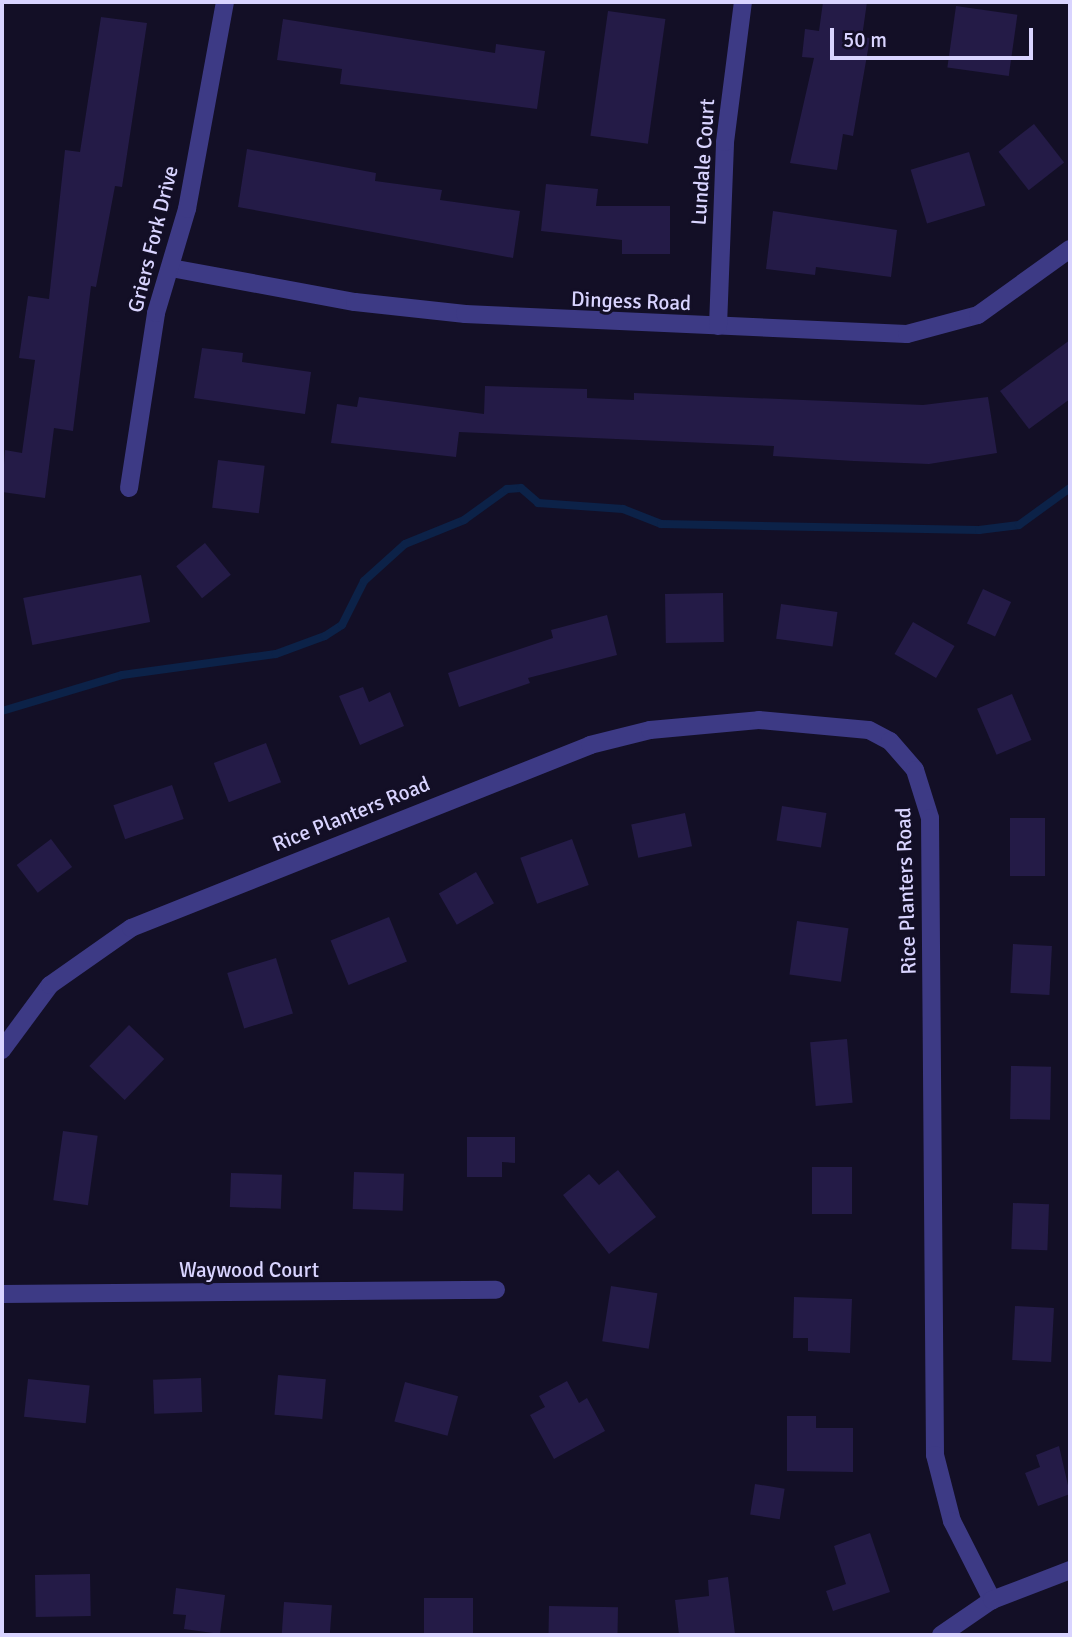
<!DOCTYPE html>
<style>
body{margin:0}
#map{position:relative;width:1072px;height:1637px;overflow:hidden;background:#130f26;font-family:Signika,sans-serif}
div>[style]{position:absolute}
.stream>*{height:8px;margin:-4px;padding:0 4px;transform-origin:4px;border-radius:4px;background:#0c2248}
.building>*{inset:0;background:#241b47;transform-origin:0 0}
.minor>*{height:18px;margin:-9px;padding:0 9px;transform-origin:9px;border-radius:9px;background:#3d3a85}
span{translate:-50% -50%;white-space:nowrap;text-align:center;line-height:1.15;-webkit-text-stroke:6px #130f26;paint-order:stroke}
.street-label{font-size:21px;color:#d9d4ff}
.frame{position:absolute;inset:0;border:4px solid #d9d4ff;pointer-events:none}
.scale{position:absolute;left:830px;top:28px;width:203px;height:32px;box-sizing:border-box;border:4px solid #d9d4ff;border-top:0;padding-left:9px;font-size:21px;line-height:24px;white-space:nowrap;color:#d9d4ff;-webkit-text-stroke:5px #130f26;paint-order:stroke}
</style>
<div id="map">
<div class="stream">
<div style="left:2px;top:711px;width:125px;rotate:-16.7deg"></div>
<div style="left:122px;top:675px;width:155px;rotate:-7.8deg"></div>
<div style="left:276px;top:654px;width:52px;rotate:-20.2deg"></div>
<div style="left:325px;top:636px;width:20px;rotate:-33deg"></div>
<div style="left:342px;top:625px;width:49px;rotate:-63.4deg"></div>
<div style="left:364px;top:581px;width:55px;rotate:-42.1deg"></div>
<div style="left:405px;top:544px;width:64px;rotate:-22.1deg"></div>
<div style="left:464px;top:520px;width:53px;rotate:-35.8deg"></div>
<div style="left:507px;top:489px;width:14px;rotate:-4deg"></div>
<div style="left:521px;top:488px;width:23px;rotate:41deg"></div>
<div style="left:538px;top:503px;width:85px;rotate:4deg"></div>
<div style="left:623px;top:509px;width:41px;rotate:21.5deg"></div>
<div style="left:661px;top:524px;width:318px;rotate:1.1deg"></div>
<div style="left:979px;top:530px;width:40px;rotate:-7.1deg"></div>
<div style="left:1019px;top:525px;width:63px;rotate:-36deg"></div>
</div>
<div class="building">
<div style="clip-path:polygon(823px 2px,867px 2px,862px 37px,870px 38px,853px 136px,843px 134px,837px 170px,790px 163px,814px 58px,802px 57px,805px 29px,819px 31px)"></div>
<div style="left:956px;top:6px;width:62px;height:62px;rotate:8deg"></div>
<div style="left:608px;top:11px;width:58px;height:126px;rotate:8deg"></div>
<div style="clip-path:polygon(101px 17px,147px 23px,122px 187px,115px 186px,96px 287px,91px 286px,73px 431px,54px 428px,45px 498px,2px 492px,5px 450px,22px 453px,35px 360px,19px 358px,28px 296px,49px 299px,65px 150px,80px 152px)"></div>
<div style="clip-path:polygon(283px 19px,495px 53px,496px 44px,545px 51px,537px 109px,340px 84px,342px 69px,277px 60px)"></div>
<div style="left:1034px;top:124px;width:49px;height:45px;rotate:52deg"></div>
<div style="clip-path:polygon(247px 149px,376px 173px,375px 181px,442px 190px,440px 200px,520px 211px,513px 258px,238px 207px)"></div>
<div style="left:969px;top:152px;width:56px;height:61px;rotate:73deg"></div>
<div style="clip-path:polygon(546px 184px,598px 189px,596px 206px,670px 206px,670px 254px,622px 254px,622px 240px,541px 231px)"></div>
<div style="clip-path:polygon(773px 211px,897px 230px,891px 277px,816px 267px,815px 275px,766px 269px)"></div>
<div style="clip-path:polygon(1070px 340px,1070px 399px,1029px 429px,1000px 391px)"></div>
<div style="clip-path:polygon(202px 348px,243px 353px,242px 362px,311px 372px,305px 414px,194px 398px)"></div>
<div style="clip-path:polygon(485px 386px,587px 389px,587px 398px,634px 400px,634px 393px,923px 405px,988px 397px,997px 453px,929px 464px,854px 461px,773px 456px,774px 446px,459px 432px,456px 457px,331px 443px,337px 404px,357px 407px,359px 397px,484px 414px)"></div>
<div style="left:218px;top:460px;width:47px;height:48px;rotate:7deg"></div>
<div style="left:205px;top:543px;width:41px;height:37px;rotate:51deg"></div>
<div style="left:141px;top:575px;width:48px;height:120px;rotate:79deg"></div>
<div style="left:983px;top:589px;width:31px;height:38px;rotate:25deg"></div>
<div style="left:723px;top:593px;width:49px;height:58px;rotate:89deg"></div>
<div style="left:781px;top:604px;width:57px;height:35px;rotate:8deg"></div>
<div style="clip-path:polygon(607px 615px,617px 655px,528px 678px,530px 683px,459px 707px,448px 673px,553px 638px,551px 630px)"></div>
<div style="left:913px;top:622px;width:48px;height:37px;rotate:30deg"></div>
<div style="clip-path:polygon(363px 687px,369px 702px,390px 692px,404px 726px,360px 745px,339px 696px)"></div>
<div style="left:1012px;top:694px;width:50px;height:38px;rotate:67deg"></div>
<div style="left:266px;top:743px;width:42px;height:56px;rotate:69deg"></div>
<div style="left:172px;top:785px;width:36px;height:62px;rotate:71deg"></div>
<div style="left:782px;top:806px;width:45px;height:35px;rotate:9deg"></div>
<div style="left:685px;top:813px;width:34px;height:55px;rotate:78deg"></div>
<div style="left:1010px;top:818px;width:35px;height:58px"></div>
<div style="left:51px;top:839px;width:35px;height:43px;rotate:53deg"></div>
<div style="left:572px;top:839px;width:49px;height:55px;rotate:70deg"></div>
<div style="left:476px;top:872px;width:36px;height:43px;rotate:60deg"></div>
<div style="left:389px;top:917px;width:48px;height:63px;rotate:68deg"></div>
<div style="left:797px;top:921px;width:52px;height:54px;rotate:8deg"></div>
<div style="left:1013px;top:944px;width:39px;height:49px;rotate:3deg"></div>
<div style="left:276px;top:958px;width:58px;height:51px;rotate:73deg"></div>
<div style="left:129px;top:1025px;width:49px;height:57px;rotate:44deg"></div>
<div style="left:847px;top:1039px;width:64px;height:37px;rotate:85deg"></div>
<div style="left:1011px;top:1066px;width:40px;height:53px;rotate:1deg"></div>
<div style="left:63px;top:1131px;width:35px;height:70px;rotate:8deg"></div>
<div style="clip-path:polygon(467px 1137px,515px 1137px,515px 1163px,502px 1162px,502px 1177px,467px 1177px)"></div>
<div style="left:812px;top:1167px;width:40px;height:47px"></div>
<div style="clip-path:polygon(618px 1170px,656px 1217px,609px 1254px,563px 1195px,589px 1174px,599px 1185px)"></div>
<div style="left:354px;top:1172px;width:50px;height:37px;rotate:2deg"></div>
<div style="left:231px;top:1173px;width:51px;height:34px;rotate:2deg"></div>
<div style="left:1013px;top:1203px;width:36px;height:46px;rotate:2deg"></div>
<div style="left:611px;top:1286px;width:47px;height:56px;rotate:9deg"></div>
<div style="clip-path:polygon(794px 1297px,852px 1299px,850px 1353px,808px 1351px,808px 1338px,793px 1338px)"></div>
<div style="left:1015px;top:1306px;width:39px;height:54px;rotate:3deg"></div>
<div style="left:278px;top:1375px;width:48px;height:40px;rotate:5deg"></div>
<div style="left:201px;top:1378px;width:34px;height:48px;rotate:88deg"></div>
<div style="left:28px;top:1379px;width:62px;height:38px;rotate:6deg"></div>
<div style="clip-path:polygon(567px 1381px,579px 1403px,587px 1398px,605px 1431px,554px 1459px,530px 1415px,545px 1407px,539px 1396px)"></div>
<div style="left:405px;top:1382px;width:55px;height:41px;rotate:15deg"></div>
<div style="clip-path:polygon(787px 1416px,816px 1416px,816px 1428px,853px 1428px,853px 1472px,787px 1471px)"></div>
<div style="clip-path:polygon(1059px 1446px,1070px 1494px,1038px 1506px,1025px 1473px,1040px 1467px,1036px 1455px)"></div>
<div style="left:755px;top:1484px;width:30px;height:31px;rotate:9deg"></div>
<div style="clip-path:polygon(870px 1533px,890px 1592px,833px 1611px,826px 1591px,846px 1584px,834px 1546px)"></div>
<div style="left:90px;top:1574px;width:42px;height:55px;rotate:89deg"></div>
<div style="clip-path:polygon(728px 1577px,735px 1634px,679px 1635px,675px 1600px,709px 1596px,708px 1580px)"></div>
<div style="clip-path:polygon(176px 1588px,225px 1595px,220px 1634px,184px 1629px,186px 1615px,173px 1614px)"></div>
<div style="left:424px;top:1598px;width:49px;height:36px"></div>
<div style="left:284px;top:1602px;width:48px;height:33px;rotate:4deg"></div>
<div style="left:549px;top:1606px;width:69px;height:29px;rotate:1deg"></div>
</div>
<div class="minor">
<div style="left:171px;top:268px;width:187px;rotate:10.5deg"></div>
<div style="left:355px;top:302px;width:111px;rotate:6.2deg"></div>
<div style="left:465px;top:314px;width:442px;rotate:2.6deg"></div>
<div style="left:907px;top:334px;width:73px;rotate:-15deg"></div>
<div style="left:978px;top:315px;width:113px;rotate:-35.7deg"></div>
<div style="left:718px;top:326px;width:184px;rotate:-87.8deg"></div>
<div style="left:725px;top:142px;width:141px;rotate:-82.7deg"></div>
<div style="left:129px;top:488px;width:177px;rotate:-81.2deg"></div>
<div style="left:156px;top:313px;width:109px;rotate:-73.4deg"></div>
<div style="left:187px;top:209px;width:210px;rotate:-79.6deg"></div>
<div style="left:2px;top:1050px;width:81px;rotate:-53.6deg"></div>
<div style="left:50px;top:985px;width:99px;rotate:-35.1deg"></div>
<div style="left:131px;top:928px;width:494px;rotate:-21.7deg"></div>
<div style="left:590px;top:745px;width:62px;rotate:-14deg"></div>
<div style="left:650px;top:730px;width:109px;rotate:-5.2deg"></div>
<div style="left:759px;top:720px;width:110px;rotate:5.2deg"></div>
<div style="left:869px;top:730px;width:24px;rotate:28deg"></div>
<div style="left:890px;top:741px;width:38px;rotate:49deg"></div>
<div style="left:915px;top:770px;width:50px;rotate:72.6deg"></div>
<div style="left:930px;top:818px;width:637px;rotate:89.55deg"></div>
<div style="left:935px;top:1455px;width:68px;rotate:75.6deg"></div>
<div style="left:952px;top:1521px;width:89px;rotate:63.1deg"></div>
<div style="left:2px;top:1294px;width:494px;rotate:-0.5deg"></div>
<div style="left:941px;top:1635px;width:62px;rotate:-34.5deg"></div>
<div style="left:992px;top:1600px;width:84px;rotate:-21deg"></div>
</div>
<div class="street-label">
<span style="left:703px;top:162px;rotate:-86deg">Lundale Court</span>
<span style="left:153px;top:239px;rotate:-76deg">Griers Fork Drive</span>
<span style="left:631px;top:301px;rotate:2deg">Dingess Road</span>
<span style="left:351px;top:814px;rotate:-22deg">Rice Planters Road</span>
<span style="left:906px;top:891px;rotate:-92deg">Rice Planters Road</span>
<span style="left:249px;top:1270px">Waywood Court</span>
</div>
<div class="frame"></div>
<div class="scale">50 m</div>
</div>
